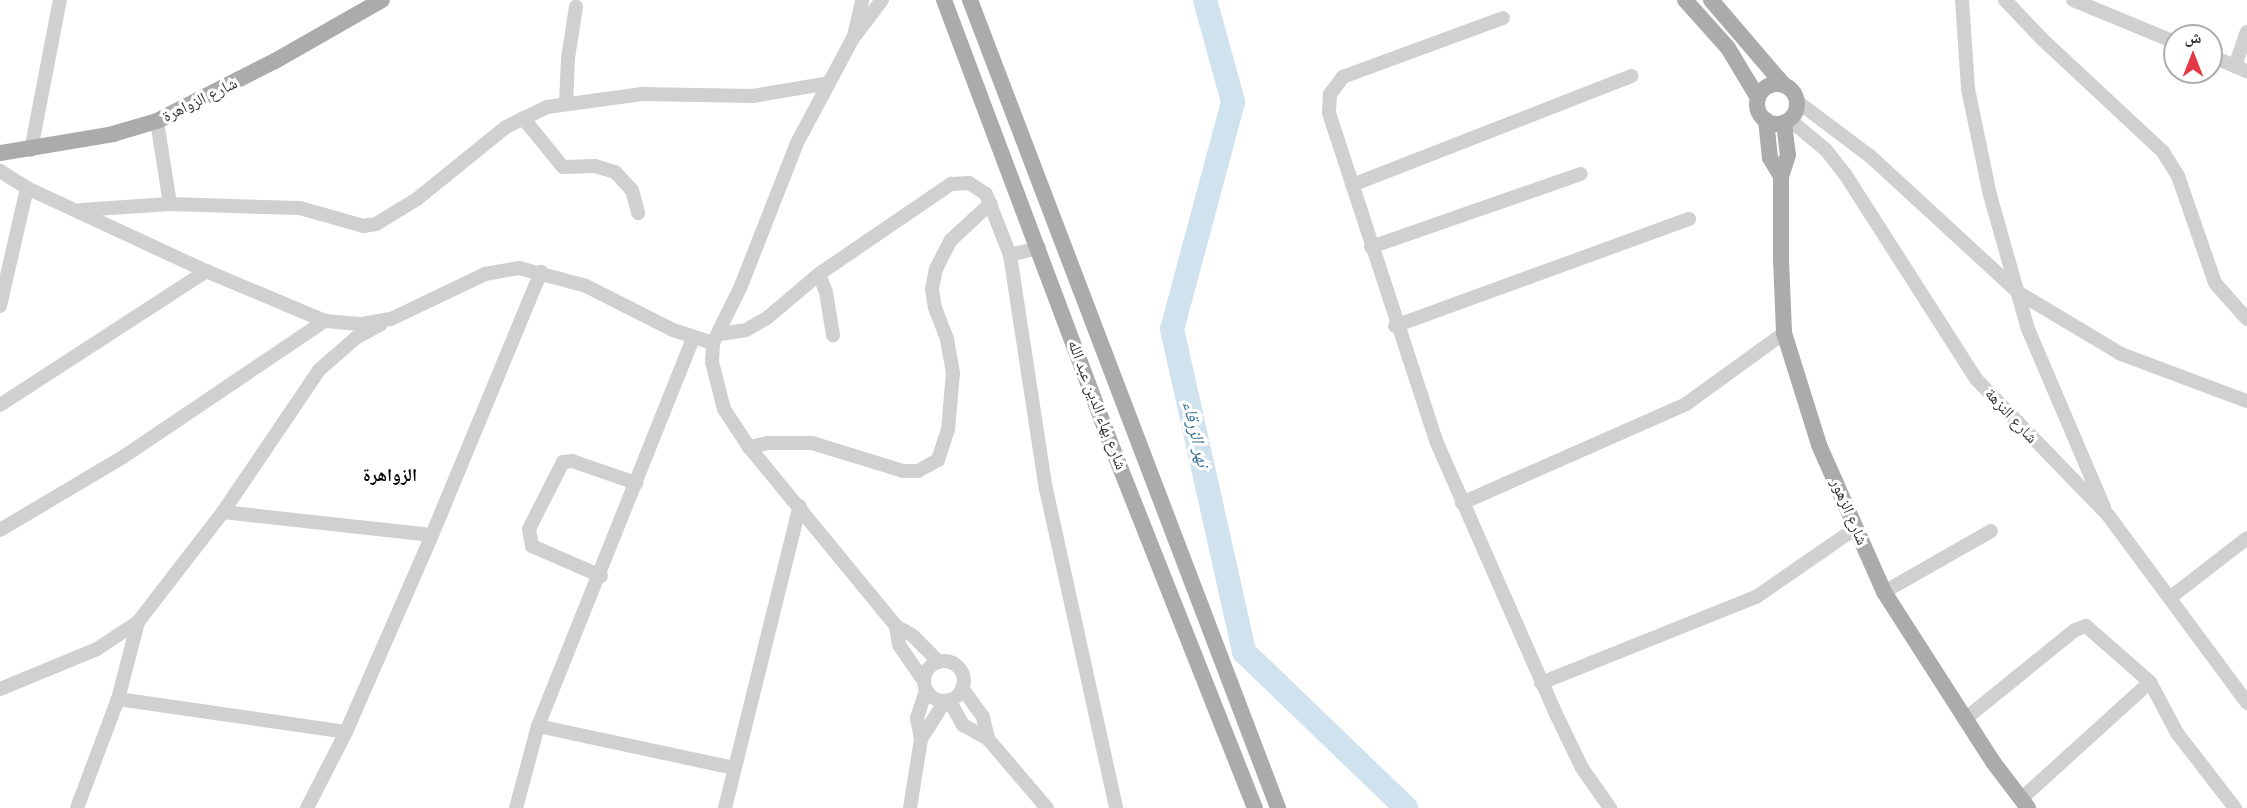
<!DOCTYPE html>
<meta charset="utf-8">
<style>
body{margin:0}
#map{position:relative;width:2247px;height:808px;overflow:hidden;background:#fff;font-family:Poppins,"Noto Naskh Arabic",sans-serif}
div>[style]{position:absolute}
.river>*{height:24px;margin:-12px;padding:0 12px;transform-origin:12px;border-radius:12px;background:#cfe2ee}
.minor>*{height:14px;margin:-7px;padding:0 7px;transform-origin:7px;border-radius:7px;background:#d0d0d0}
.minor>.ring{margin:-7px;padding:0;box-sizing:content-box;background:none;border:14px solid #d0d0d0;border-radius:50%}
.major>*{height:16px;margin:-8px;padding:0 8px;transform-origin:8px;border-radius:8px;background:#ababab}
.major>.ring{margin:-8px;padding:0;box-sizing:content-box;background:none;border:16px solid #ababab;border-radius:50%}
span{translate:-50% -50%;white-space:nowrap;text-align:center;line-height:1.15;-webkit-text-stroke:6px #fff;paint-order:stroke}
.street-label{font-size:16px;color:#333}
.water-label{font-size:18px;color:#3f7597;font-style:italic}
.neighbourhood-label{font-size:18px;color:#000;font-weight:700}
.north{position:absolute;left:2163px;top:24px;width:60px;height:60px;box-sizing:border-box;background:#fff;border:2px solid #adadad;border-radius:50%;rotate:0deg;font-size:16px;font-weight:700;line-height:24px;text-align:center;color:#333}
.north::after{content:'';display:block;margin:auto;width:21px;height:27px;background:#e63946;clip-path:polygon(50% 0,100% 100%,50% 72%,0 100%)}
</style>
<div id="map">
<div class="river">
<div style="left:1205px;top:0;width:106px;rotate:74.6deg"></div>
<div style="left:1233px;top:102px;width:235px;rotate:105deg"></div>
<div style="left:1172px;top:329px;width:331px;rotate:77.4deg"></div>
<div style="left:1244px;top:652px;width:225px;rotate:43.9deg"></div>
</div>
<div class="minor">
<div style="left:882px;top:0;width:48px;rotate:127.3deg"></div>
<div style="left:853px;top:38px;width:119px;rotate:118.1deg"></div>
<div style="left:797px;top:143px;width:154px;rotate:111.4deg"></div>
<div style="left:741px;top:286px;width:64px;rotate:116.2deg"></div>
<div style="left:713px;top:343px;width:19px;rotate:93deg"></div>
<div style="left:712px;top:362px;width:49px;rotate:75.7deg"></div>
<div style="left:724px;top:409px;width:45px;rotate:56.7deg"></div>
<div style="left:749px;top:447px;width:232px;rotate:50.6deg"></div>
<div style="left:896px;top:626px;width:20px;rotate:30deg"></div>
<div style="left:913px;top:636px;width:37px;rotate:45deg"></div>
<div style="left:1962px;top:0;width:89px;rotate:86.1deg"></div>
<div style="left:1968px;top:89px;width:108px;rotate:78.3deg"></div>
<div style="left:1990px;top:195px;width:139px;rotate:74.2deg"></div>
<div style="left:2028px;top:329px;width:194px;rotate:66.9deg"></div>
<div style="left:2005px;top:0;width:54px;rotate:46.5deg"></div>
<div style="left:2042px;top:39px;width:166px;rotate:43deg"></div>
<div style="left:2163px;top:152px;width:28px;rotate:58deg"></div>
<div style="left:2178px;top:176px;width:113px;rotate:70.9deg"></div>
<div style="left:2215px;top:283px;width:48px;rotate:48.4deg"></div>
<div style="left:2073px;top:0;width:110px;rotate:22.4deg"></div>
<div style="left:1503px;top:18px;width:171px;rotate:159.8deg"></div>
<div style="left:1343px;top:77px;width:21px;rotate:127deg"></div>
<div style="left:1330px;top:94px;width:19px;rotate:93deg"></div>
<div style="left:1329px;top:113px;width:347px;rotate:71.9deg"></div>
<div style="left:1437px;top:443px;width:296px;rotate:66.3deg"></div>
<div style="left:1556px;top:714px;width:60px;rotate:64.3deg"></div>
<div style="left:1582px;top:768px;width:49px;rotate:55deg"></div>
<div style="left:854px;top:36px;width:37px;rotate:-77deg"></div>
<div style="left:2211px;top:56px;width:39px;rotate:23deg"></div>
<div style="left:2235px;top:66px;width:36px;rotate:-71deg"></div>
<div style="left:1798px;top:102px;width:90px;rotate:36.9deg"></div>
<div style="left:1870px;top:156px;width:202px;rotate:42.6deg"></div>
<div style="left:2019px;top:293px;width:119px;rotate:30.9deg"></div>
<div style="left:2121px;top:354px;width:134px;rotate:20.5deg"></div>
<div style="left:566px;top:104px;width:46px;rotate:-87.5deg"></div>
<div style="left:568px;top:58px;width:52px;rotate:-81.1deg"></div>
<div style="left:523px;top:118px;width:63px;rotate:50.8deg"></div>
<div style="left:563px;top:167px;width:32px;rotate:-2deg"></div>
<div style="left:595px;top:166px;width:21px;rotate:17deg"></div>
<div style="left:615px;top:172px;width:25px;rotate:47deg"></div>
<div style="left:632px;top:190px;width:24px;rotate:75deg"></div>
<div style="left:1790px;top:120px;width:47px;rotate:39.8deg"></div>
<div style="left:1826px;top:150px;width:31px;rotate:52deg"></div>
<div style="left:1845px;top:174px;width:243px;rotate:57.4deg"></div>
<div style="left:1976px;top:379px;width:190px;rotate:45.9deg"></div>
<div style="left:2108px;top:515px;width:234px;rotate:53.5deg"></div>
<div style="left:157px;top:121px;width:84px;rotate:81.1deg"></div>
<div style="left:31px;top:150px;width:153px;rotate:-79.1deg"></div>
<div style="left:0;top:171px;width:32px;rotate:32deg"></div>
<div style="left:27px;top:188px;width:197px;rotate:24.9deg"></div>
<div style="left:206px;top:271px;width:129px;rotate:22.8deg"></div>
<div style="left:325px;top:321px;width:37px;rotate:5deg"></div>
<div style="left:362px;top:324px;width:29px;rotate:-10deg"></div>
<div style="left:391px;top:319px;width:104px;rotate:-25.6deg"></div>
<div style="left:485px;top:274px;width:35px;rotate:-10deg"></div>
<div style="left:519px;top:268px;width:69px;rotate:15deg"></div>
<div style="left:586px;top:286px;width:97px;rotate:26.8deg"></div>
<div style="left:673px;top:330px;width:42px;rotate:18deg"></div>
<div style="left:1352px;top:185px;width:300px;rotate:-21.3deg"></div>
<div style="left:81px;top:210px;width:89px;rotate:-3.9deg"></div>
<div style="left:170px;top:204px;width:130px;rotate:1.8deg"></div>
<div style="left:300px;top:208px;width:66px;rotate:15.9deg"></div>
<div style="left:363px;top:226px;width:13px;rotate:-9deg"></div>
<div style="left:376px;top:224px;width:48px;rotate:-31.4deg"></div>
<div style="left:417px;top:199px;width:114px;rotate:-39deg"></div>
<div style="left:506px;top:127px;width:46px;rotate:-26deg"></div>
<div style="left:547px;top:107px;width:96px;rotate:-7.8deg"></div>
<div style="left:642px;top:94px;width:111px;rotate:1deg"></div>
<div style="left:753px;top:96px;width:77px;rotate:-9.7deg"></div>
<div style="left:1371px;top:247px;width:222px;rotate:-19.2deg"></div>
<div style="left:1010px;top:255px;width:30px;rotate:-14deg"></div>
<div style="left:819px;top:274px;width:19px;rotate:69deg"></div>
<div style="left:826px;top:292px;width:44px;rotate:80.8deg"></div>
<div style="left:0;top:306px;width:121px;rotate:-77.1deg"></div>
<div style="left:1395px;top:326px;width:313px;rotate:-20deg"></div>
<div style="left:719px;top:334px;width:27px;rotate:-8deg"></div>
<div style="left:746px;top:330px;width:24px;rotate:-30deg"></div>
<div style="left:767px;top:318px;width:68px;rotate:-40.2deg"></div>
<div style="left:819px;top:274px;width:160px;rotate:-34.3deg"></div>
<div style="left:951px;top:184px;width:18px;rotate:-3deg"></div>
<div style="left:969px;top:183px;width:20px;rotate:33deg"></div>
<div style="left:986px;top:194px;width:66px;rotate:68.5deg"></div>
<div style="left:1010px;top:255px;width:237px;rotate:81.3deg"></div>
<div style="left:1046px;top:489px;width:327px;rotate:77.6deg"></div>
<div style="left:0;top:405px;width:246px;rotate:-33deg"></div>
<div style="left:749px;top:447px;width:19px;rotate:-12deg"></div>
<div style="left:768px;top:443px;width:44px"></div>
<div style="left:812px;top:443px;width:95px;rotate:17.1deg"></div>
<div style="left:903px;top:471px;width:15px"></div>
<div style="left:918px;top:471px;width:23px;rotate:-29deg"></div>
<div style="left:938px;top:460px;width:32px;rotate:-72deg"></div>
<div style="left:948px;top:430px;width:57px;rotate:-85deg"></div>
<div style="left:953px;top:373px;width:35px;rotate:-100deg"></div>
<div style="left:947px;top:339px;width:33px;rotate:-111deg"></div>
<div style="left:935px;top:308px;width:19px;rotate:-99deg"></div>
<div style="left:932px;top:289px;width:20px;rotate:-79deg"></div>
<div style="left:936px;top:269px;width:33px;rotate:-63deg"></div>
<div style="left:951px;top:240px;width:54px;rotate:-42.8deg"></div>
<div style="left:1462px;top:503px;width:245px;rotate:-23.8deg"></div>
<div style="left:1686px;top:404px;width:121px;rotate:-35.9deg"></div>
<div style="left:223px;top:512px;width:210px;rotate:6.3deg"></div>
<div style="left:0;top:530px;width:143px;rotate:-30.7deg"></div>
<div style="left:123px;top:457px;width:244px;rotate:-34deg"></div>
<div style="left:601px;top:576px;width:75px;rotate:-156.5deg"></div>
<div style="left:532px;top:546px;width:17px;rotate:-100deg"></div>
<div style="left:529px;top:529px;width:75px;rotate:-63.1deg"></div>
<div style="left:563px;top:462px;width:9px;rotate:-6deg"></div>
<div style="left:572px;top:461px;width:68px;rotate:19deg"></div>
<div style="left:1884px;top:592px;width:123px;rotate:-29.7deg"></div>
<div style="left:2171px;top:597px;width:96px;rotate:-37.8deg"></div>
<div style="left:896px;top:626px;width:19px;rotate:81deg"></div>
<div style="left:899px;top:645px;width:44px;rotate:55.2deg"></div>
<div class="ring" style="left:924px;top:661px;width:26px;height:26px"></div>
<div style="left:1541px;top:683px;width:232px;rotate:-21.8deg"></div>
<div style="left:1756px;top:597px;width:121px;rotate:-34.6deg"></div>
<div style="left:962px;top:688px;width:36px;rotate:54deg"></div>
<div style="left:983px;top:717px;width:23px;rotate:77deg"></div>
<div style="left:0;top:689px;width:105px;rotate:-22.4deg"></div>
<div style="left:97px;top:649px;width:49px;rotate:-33.4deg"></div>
<div style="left:138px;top:622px;width:139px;rotate:-52.3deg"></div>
<div style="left:223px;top:512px;width:171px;rotate:-55.9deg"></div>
<div style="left:319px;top:370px;width:50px;rotate:-41deg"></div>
<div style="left:357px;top:337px;width:27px;rotate:-28deg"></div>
<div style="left:118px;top:699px;width:230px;rotate:8.2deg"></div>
<div style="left:949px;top:700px;width:29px;rotate:61deg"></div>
<div style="left:963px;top:725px;width:29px;rotate:29deg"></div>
<div style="left:988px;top:739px;width:91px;rotate:49.5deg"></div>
<div style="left:1965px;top:719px;width:141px;rotate:-39deg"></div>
<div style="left:2075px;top:630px;width:12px;rotate:-20deg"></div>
<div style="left:2086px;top:626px;width:85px;rotate:41.2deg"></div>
<div style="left:2150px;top:682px;width:58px;rotate:62.1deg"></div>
<div style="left:2177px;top:733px;width:95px;rotate:52.3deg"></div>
<div style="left:538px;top:726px;width:200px;rotate:12.1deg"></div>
<div style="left:921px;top:739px;width:45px;rotate:-57.7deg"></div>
<div style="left:2021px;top:799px;width:174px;rotate:-42.2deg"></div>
<div style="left:77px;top:808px;width:116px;rotate:-69.4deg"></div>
<div style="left:118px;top:699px;width:80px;rotate:-75.4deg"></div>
<div style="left:307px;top:808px;width:85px;rotate:-62.8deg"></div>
<div style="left:346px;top:732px;width:215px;rotate:-66.4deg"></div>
<div style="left:432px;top:535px;width:285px;rotate:-67.5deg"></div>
<div style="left:516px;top:808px;width:85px;rotate:-75deg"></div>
<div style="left:538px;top:726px;width:417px;rotate:-68.2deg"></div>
<div style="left:725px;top:808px;width:311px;rotate:-76.1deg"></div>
<div style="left:910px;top:808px;width:70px;rotate:-80.9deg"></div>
<div style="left:921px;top:739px;width:21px;rotate:-101deg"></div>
<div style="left:917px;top:718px;width:29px;rotate:-72deg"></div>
</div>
<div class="major">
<div style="left:944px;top:0;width:472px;rotate:69.4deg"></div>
<div style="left:1110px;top:442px;width:394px;rotate:68.4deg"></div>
<div style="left:970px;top:0;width:865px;rotate:69.13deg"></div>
<div style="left:1685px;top:0;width:64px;rotate:48.1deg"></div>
<div style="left:1728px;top:48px;width:58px;rotate:59deg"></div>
<div style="left:1711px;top:0;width:111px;rotate:49.4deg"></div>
<div class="ring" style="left:1757px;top:84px;width:24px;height:24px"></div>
<div style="left:1766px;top:120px;width:38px;rotate:84deg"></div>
<div style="left:1770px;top:158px;width:21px;rotate:59deg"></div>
<div style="left:1784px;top:123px;width:32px;rotate:83deg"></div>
<div style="left:1788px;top:155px;width:22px;rotate:108deg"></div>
<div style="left:1781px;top:176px;width:84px;rotate:90deg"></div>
<div style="left:1781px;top:260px;width:73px;rotate:87.6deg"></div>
<div style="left:1784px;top:333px;width:117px;rotate:72.6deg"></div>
<div style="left:1819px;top:445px;width:161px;rotate:66.1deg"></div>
<div style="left:1884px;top:592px;width:202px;rotate:57.3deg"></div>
<div style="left:1993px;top:762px;width:58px;rotate:52.7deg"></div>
<div style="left:0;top:153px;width:115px;rotate:-9.5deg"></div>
<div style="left:113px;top:134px;width:46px;rotate:-16.5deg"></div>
<div style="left:157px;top:121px;width:132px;rotate:-27deg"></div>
<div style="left:275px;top:61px;width:123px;rotate:-29.7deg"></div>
</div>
<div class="street-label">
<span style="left:200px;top:100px;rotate:-26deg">شارع الزواهرة</span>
<span style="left:1097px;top:405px;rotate:69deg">شارع بهاء الدين عبد الله</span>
<span style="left:2011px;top:416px;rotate:47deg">شارع النزهة</span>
<span style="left:1849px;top:512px;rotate:67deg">شارع الزهور</span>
</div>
<div class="water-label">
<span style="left:1196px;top:434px;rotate:77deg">نهر الزرقاء</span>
</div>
<div class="neighbourhood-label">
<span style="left:390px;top:475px">الزواهرة</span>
</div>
<div class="north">ش</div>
</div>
